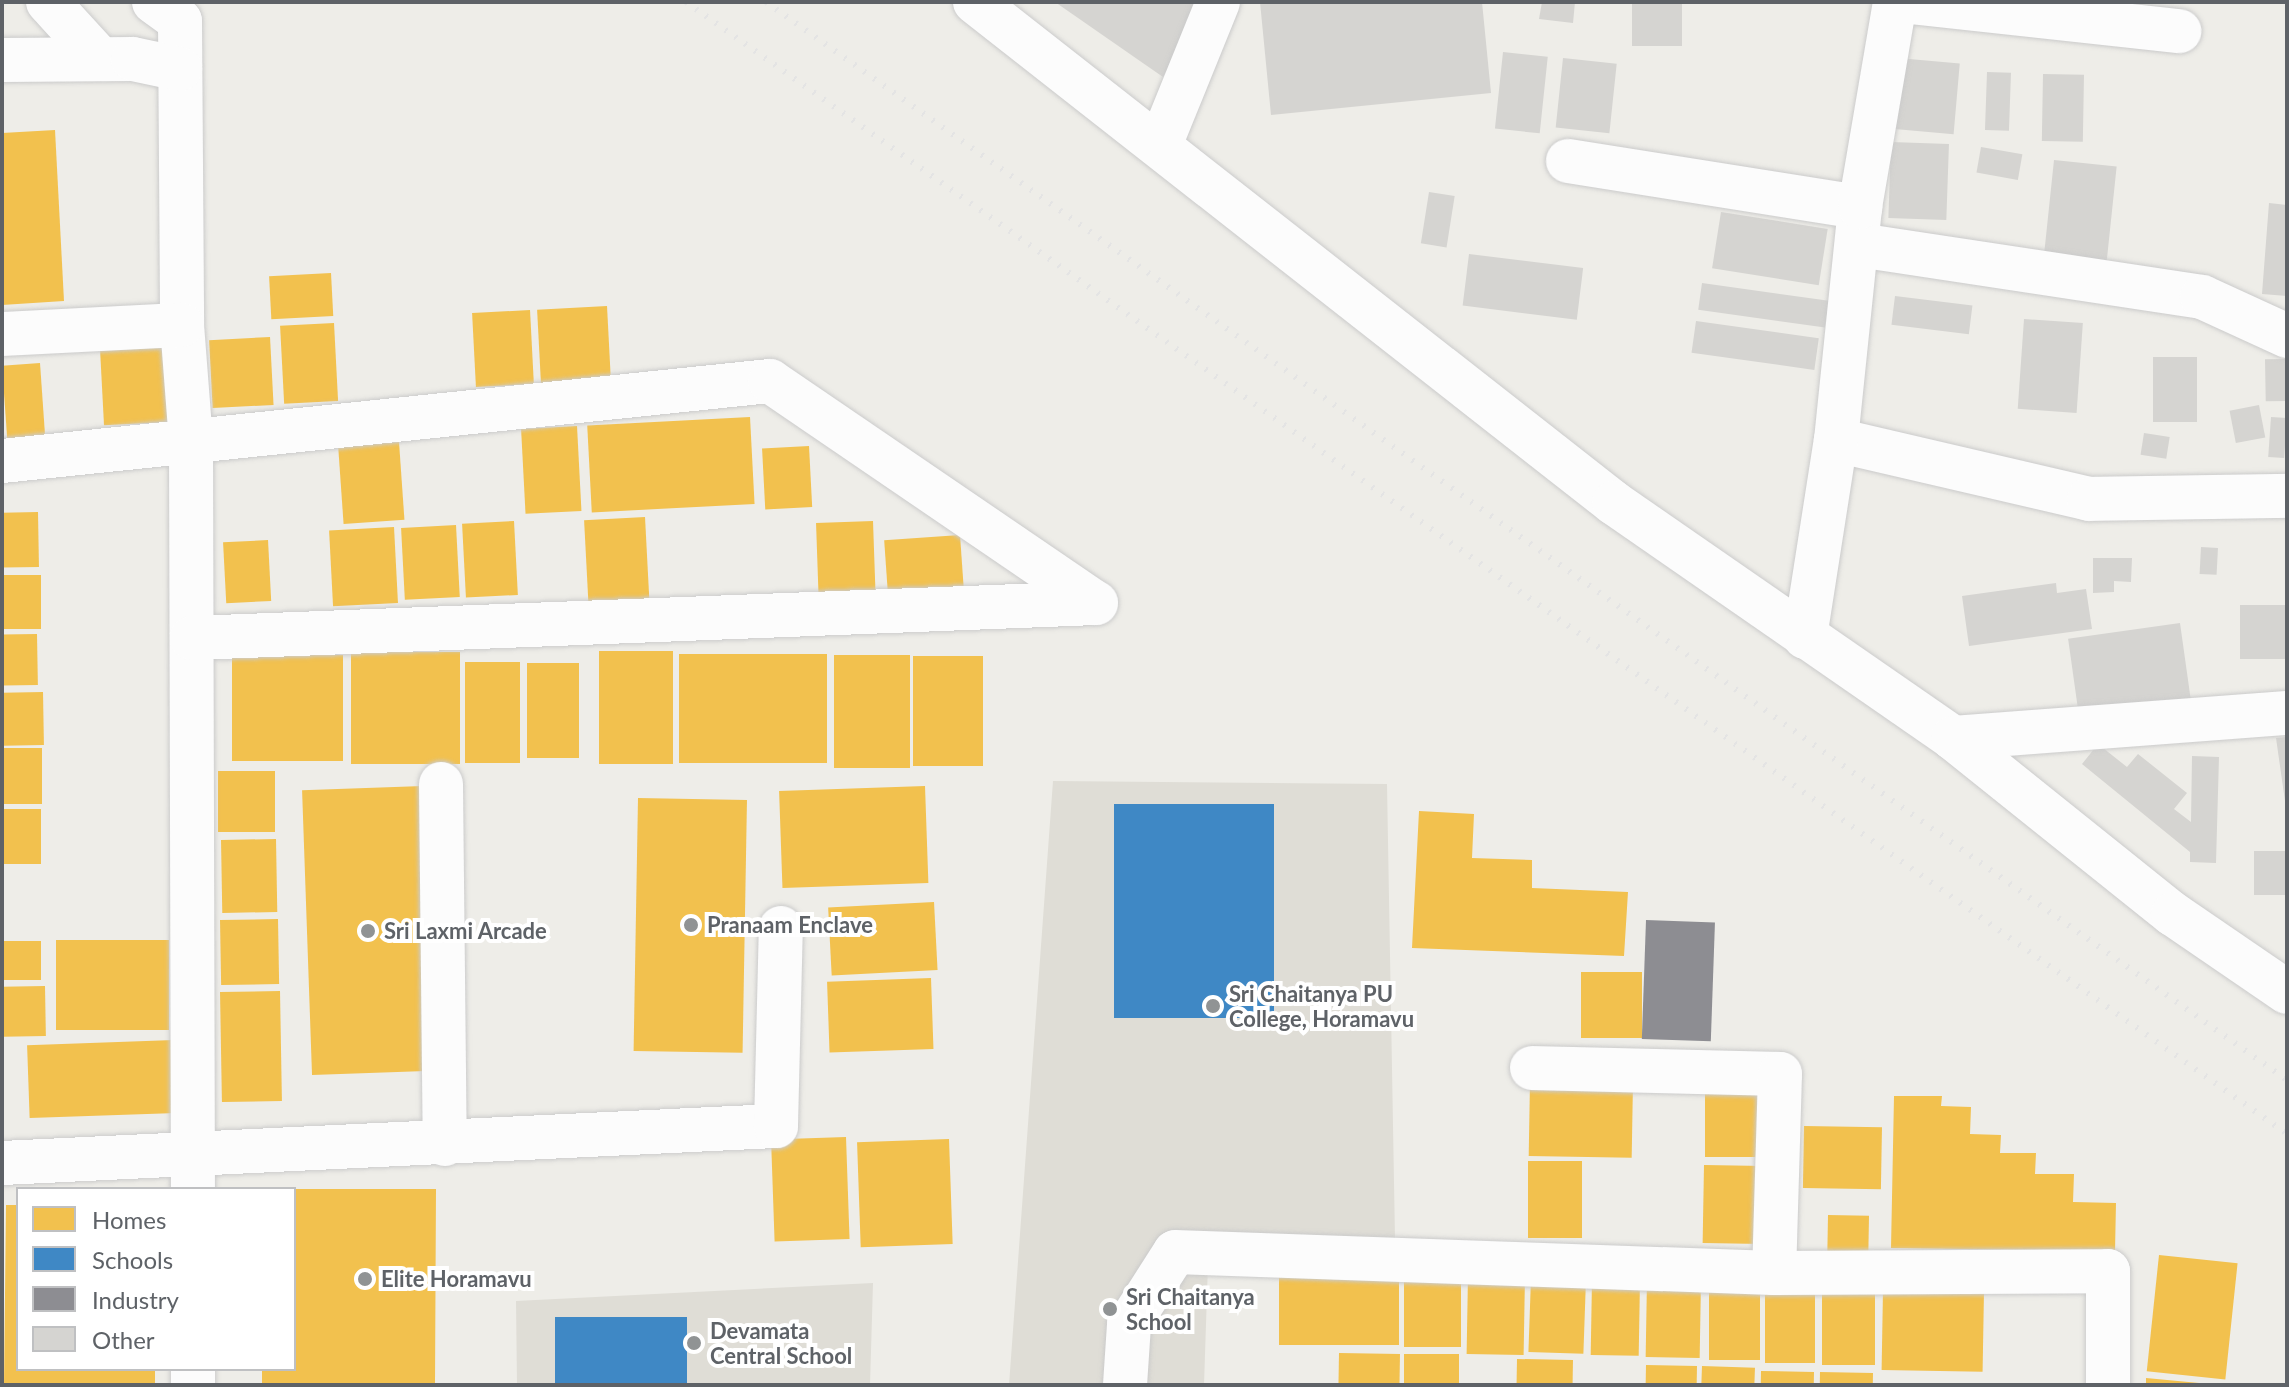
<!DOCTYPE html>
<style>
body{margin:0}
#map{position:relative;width:2289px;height:1387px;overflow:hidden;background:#eeede8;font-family:Lato,sans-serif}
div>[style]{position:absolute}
.education>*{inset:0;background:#dfddd6}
.homes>*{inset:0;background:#f2c14e;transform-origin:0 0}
.schools>*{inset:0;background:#3f88c5;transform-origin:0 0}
.industry>*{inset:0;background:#8d8d92;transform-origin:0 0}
.building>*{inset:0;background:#d5d4d1;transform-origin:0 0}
.roads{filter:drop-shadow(0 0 2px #cbcbcb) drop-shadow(0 0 2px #cbcbcb)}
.minor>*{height:44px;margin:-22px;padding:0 22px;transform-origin:22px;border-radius:22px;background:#fcfcfc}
.rail>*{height:6px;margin-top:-3px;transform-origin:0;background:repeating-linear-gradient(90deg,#e4e4e4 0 2px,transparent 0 12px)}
.dots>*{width:22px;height:22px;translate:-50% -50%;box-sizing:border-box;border:4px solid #fff;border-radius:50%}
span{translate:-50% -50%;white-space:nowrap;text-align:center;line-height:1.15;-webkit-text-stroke:8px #fff;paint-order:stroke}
.poi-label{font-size:22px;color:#5e6267;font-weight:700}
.left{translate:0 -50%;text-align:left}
.frame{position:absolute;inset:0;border:4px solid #5e6267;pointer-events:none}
.legend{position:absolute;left:16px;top:1187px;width:280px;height:184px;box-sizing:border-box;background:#fff;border:2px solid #bfc0c2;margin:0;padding:10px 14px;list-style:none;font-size:24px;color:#5e6267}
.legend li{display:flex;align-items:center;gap:16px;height:40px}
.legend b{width:40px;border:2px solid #bfc0c2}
</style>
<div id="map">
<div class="education">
<div style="clip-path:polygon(1053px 781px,1387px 784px,1395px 1239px,1209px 1233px,1204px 1385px,1009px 1385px)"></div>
<div style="clip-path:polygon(873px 1283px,870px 1385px,517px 1385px,516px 1301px)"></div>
</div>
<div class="homes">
<div style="clip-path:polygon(55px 130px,64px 301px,2px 305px,2px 133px)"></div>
<div style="left:331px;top:273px;width:43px;height:62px;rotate:87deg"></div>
<div style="left:607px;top:306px;width:77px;height:70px;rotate:87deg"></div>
<div style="left:530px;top:310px;width:74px;height:58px;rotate:87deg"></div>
<div style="left:334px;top:323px;width:78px;height:54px;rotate:87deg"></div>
<div style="left:270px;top:337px;width:68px;height:61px;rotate:87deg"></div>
<div style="left:166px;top:347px;width:75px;height:66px;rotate:87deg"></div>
<div style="left:40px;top:363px;width:75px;height:38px;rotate:86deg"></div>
<div style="left:750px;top:417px;width:87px;height:163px;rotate:87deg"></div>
<div style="left:577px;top:426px;width:85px;height:56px;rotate:87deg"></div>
<div style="left:399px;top:442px;width:78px;height:61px;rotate:86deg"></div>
<div style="left:809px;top:446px;width:61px;height:47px;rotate:87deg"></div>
<div style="left:38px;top:512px;width:55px;height:36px;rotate:89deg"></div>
<div style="left:645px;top:517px;width:87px;height:61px;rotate:87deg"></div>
<div style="left:514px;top:521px;width:74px;height:52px;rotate:87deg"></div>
<div style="left:873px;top:521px;width:79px;height:57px;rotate:88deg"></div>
<div style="left:456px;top:525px;width:72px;height:55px;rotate:87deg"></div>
<div style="left:394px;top:527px;width:76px;height:65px;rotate:87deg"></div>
<div style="left:960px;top:535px;width:64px;height:76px;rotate:86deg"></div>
<div style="left:268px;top:540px;width:61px;height:45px;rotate:87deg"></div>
<div style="left:2px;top:575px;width:39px;height:54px"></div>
<div style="left:37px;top:634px;width:51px;height:35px;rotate:89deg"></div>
<div style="left:673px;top:651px;width:113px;height:74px;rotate:90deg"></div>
<div style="left:351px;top:652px;width:109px;height:112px"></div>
<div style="left:679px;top:654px;width:148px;height:109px"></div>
<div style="left:232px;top:655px;width:111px;height:106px"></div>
<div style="left:834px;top:655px;width:76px;height:113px"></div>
<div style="left:913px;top:656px;width:70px;height:110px"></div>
<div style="left:465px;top:662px;width:55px;height:101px"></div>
<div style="left:527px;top:663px;width:52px;height:95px"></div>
<div style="left:43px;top:692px;width:53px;height:41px;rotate:89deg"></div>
<div style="left:42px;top:748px;width:56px;height:40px;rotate:90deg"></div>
<div style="left:218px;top:771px;width:57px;height:61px"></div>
<div style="left:423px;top:786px;width:285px;height:121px;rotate:88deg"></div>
<div style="left:925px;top:786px;width:97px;height:146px;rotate:88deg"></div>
<div style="left:638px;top:798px;width:109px;height:253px;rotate:1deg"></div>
<div style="left:2px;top:809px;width:39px;height:55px"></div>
<div style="clip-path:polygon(1419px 811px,1474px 814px,1472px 858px,1532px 860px,1532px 888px,1628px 892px,1624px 956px,1412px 948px)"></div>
<div style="left:276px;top:839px;width:73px;height:55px;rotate:89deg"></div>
<div style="left:934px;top:902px;width:68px;height:106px;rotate:87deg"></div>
<div style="left:278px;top:919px;width:65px;height:58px;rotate:89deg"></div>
<div style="left:169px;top:940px;width:90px;height:113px;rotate:90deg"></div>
<div style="left:41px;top:941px;width:39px;height:39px;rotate:90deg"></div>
<div style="left:1581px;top:972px;width:61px;height:66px"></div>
<div style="left:931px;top:978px;width:71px;height:104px;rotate:88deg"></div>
<div style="left:45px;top:986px;width:50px;height:43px;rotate:89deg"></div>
<div style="left:280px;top:991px;width:110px;height:60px;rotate:89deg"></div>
<div style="left:174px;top:1040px;width:73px;height:147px;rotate:88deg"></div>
<div style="left:1530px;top:1081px;width:103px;height:75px;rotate:1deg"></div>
<div style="left:1705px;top:1083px;width:61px;height:74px"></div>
<div style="clip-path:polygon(1894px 1096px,1942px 1096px,1941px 1106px,1971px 1107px,1970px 1134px,2001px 1135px,2000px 1153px,2036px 1153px,2035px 1174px,2074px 1174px,2073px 1202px,2116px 1203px,2115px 1251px,1891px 1248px)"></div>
<div style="left:1804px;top:1126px;width:78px;height:62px;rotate:1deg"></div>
<div style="left:846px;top:1137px;width:102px;height:75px;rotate:88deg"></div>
<div style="left:949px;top:1139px;width:105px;height:92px;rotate:88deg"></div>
<div style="left:1528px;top:1161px;width:54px;height:77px"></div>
<div style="left:1704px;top:1165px;width:60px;height:78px;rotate:1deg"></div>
<div style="clip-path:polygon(294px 1189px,436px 1189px,435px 1385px,262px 1385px,262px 1369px,294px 1369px)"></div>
<div style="clip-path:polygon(6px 1205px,18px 1205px,18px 1369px,155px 1369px,155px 1385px,4px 1385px)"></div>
<div style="left:1828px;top:1215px;width:41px;height:37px;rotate:1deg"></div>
<div style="left:2159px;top:1255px;width:79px;height:117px;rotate:6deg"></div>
<div style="left:1279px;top:1274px;width:120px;height:71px"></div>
<div style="left:1404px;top:1275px;width:57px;height:72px"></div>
<div style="left:1468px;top:1275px;width:57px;height:79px;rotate:1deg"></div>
<div style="left:1531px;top:1278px;width:55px;height:74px;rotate:2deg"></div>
<div style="left:1592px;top:1280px;width:48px;height:75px;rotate:1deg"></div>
<div style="left:1647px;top:1280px;width:54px;height:77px;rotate:1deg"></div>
<div style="left:1709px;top:1282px;width:51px;height:78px"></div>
<div style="left:1765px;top:1282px;width:50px;height:81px"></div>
<div style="left:1822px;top:1289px;width:53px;height:76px"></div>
<div style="left:1883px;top:1290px;width:101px;height:80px;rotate:1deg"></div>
<div style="left:1339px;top:1353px;width:61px;height:32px;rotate:1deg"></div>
<div style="left:1404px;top:1354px;width:55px;height:31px"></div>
<div style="left:1517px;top:1359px;width:56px;height:26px;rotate:1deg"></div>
<div style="left:1646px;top:1365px;width:51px;height:20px;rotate:1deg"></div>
<div style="left:1702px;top:1366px;width:53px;height:19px;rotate:2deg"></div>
<div style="left:1761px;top:1371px;width:53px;height:14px;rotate:1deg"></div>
<div style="left:1820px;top:1372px;width:53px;height:13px;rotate:1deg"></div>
<div style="clip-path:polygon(2146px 1378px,2199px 1383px,2199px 1385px,2146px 1385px)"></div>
</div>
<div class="schools">
<div style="left:1274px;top:804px;width:214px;height:160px;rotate:90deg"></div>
<div style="left:555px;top:1317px;width:132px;height:68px"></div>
</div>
<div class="industry">
<div style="left:1646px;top:920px;width:69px;height:119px;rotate:2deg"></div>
</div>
<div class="building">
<div style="clip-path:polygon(1055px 2px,1208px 2px,1163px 77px)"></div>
<div style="clip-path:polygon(1260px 2px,1482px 2px,1491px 93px,1271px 115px)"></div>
<div style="clip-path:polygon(1542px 2px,1575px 2px,1573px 23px,1539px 19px)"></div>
<div style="left:1632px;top:2px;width:50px;height:44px"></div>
<div style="left:1503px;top:52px;width:45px;height:77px;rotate:6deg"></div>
<div style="left:1563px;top:58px;width:54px;height:70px;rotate:6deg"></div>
<div style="left:1898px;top:58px;width:62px;height:71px;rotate:5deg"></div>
<div style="left:1987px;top:72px;width:24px;height:58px;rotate:2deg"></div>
<div style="left:2043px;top:74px;width:41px;height:67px;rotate:1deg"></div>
<div style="left:1891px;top:142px;width:58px;height:76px;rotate:2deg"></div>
<div style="left:1981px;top:147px;width:42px;height:26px;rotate:10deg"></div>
<div style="left:2054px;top:160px;width:63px;height:103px;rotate:6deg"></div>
<div style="left:1429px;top:192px;width:26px;height:52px;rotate:9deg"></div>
<div style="clip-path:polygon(2269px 203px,2287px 205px,2287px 296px,2262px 294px)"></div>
<div style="left:1721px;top:212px;width:108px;height:57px;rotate:9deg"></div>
<div style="left:1469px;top:254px;width:115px;height:52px;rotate:7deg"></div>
<div style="left:1702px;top:283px;width:128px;height:27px;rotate:8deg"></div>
<div style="left:1895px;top:296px;width:78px;height:29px;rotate:7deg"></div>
<div style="left:2024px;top:319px;width:59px;height:90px;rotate:4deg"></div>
<div style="left:1696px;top:321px;width:124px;height:32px;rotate:8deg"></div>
<div style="left:2153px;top:357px;width:44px;height:65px"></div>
<div style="left:2286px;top:359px;width:42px;height:21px;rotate:89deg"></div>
<div style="left:2259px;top:405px;width:33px;height:30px;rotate:79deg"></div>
<div style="left:2271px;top:417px;width:16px;height:40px;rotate:4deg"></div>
<div style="left:2144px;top:433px;width:26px;height:22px;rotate:9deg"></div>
<div style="left:2201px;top:547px;width:17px;height:27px;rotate:3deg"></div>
<div style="clip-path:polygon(2093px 558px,2132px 558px,2131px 582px,2114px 581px,2114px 592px,2093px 593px)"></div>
<div style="clip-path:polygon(2056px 583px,2057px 593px,2086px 589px,2092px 629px,1969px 646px,1962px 596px)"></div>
<div style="left:2287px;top:605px;width:54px;height:47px;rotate:90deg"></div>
<div style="left:2180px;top:623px;width:82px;height:113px;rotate:82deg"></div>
<div style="clip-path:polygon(2287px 737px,2287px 801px,2285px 801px,2276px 738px)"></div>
<div style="clip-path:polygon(2098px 744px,2127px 767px,2138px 754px,2187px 793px,2174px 809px,2191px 822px,2192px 756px,2219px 757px,2216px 863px,2190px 862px,2190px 852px,2082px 764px)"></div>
<div style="left:2287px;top:851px;width:44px;height:33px;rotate:90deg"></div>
</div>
<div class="roads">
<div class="minor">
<div style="left:48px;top:2px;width:77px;rotate:47.6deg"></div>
<div style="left:154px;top:2px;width:32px;rotate:36deg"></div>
<div style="left:180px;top:21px;width:304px;rotate:89.6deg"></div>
<div style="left:182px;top:325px;width:116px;rotate:85.6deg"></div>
<div style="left:191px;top:441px;width:748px;rotate:89.85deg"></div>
<div style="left:975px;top:2px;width:812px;rotate:38.1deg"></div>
<div style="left:1614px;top:503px;width:412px;rotate:34.7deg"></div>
<div style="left:1953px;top:738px;width:282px;rotate:38.7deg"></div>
<div style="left:2173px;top:914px;width:138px;rotate:34.4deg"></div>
<div style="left:1911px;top:2px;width:270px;rotate:6.2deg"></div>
<div style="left:2px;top:60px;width:131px;rotate:-0.4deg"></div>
<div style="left:133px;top:59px;width:48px;rotate:12deg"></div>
<div style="left:1160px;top:145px;width:154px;rotate:-67.9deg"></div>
<div style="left:1568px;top:161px;width:296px;rotate:9deg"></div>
<div style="left:1859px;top:245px;width:347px;rotate:8.6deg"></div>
<div style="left:2202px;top:297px;width:94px;rotate:24.6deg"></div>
<div style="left:2px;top:334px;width:180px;rotate:-2.9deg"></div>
<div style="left:1836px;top:440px;width:260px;rotate:13.1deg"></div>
<div style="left:2089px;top:499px;width:198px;rotate:-0.9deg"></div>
<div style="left:2px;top:461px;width:772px;rotate:-5.95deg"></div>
<div style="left:770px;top:381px;width:394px;rotate:34.3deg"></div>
<div style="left:1096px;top:603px;width:905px;rotate:177.78deg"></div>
<div style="left:1805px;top:637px;width:199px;rotate:-81.1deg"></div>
<div style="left:1836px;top:440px;width:234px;rotate:-84.1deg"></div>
<div style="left:1860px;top:207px;width:208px;rotate:-80.3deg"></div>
<div style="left:1953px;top:738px;width:335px;rotate:-4.3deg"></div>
<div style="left:441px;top:784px;width:360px;rotate:89.4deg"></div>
<div style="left:1532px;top:1068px;width:248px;rotate:1.4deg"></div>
<div style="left:1780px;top:1074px;width:199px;rotate:91.7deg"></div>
<div style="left:2px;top:1163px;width:775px;rotate:-2.74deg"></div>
<div style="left:776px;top:1126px;width:198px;rotate:-88.6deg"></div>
<div style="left:193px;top:1369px;width:16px;rotate:90deg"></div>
<div style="left:1125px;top:1385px;width:61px;rotate:-86.2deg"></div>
<div style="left:1129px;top:1324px;width:85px;rotate:-57.4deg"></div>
<div style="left:1175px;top:1252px;width:599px;rotate:2.01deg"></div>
<div style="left:1774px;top:1273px;width:334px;rotate:-0.3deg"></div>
<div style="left:2108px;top:1271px;width:114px;rotate:90deg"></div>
</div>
</div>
<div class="rail">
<div style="left:686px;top:2px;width:1961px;rotate:35.26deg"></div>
<div style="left:766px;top:2px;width:1864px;rotate:35.33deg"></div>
</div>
<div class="dots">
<div style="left:691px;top:925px;background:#909394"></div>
<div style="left:368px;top:931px;background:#909394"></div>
<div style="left:1213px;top:1006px;background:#909394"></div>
<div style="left:365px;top:1279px;background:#909394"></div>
<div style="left:1110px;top:1309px;background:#909394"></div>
<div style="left:694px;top:1343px;background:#909394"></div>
</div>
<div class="poi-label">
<span class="left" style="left:707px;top:925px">Pranaam Enclave</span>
<span class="left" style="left:384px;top:931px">Sri Laxmi Arcade</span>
<span class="left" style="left:1229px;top:1006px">Sri Chaitanya PU<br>College, Horamavu</span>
<span class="left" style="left:381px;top:1279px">Elite Horamavu</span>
<span class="left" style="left:1126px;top:1309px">Sri Chaitanya<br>School</span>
<span class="left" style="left:710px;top:1343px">Devamata<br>Central School</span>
</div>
<div class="frame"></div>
<ul class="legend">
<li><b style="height:22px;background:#f2c14e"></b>Homes</li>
<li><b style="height:22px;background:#3f88c5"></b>Schools</li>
<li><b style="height:22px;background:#8d8d92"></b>Industry</li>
<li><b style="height:22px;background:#d5d4d1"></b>Other</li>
</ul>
</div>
